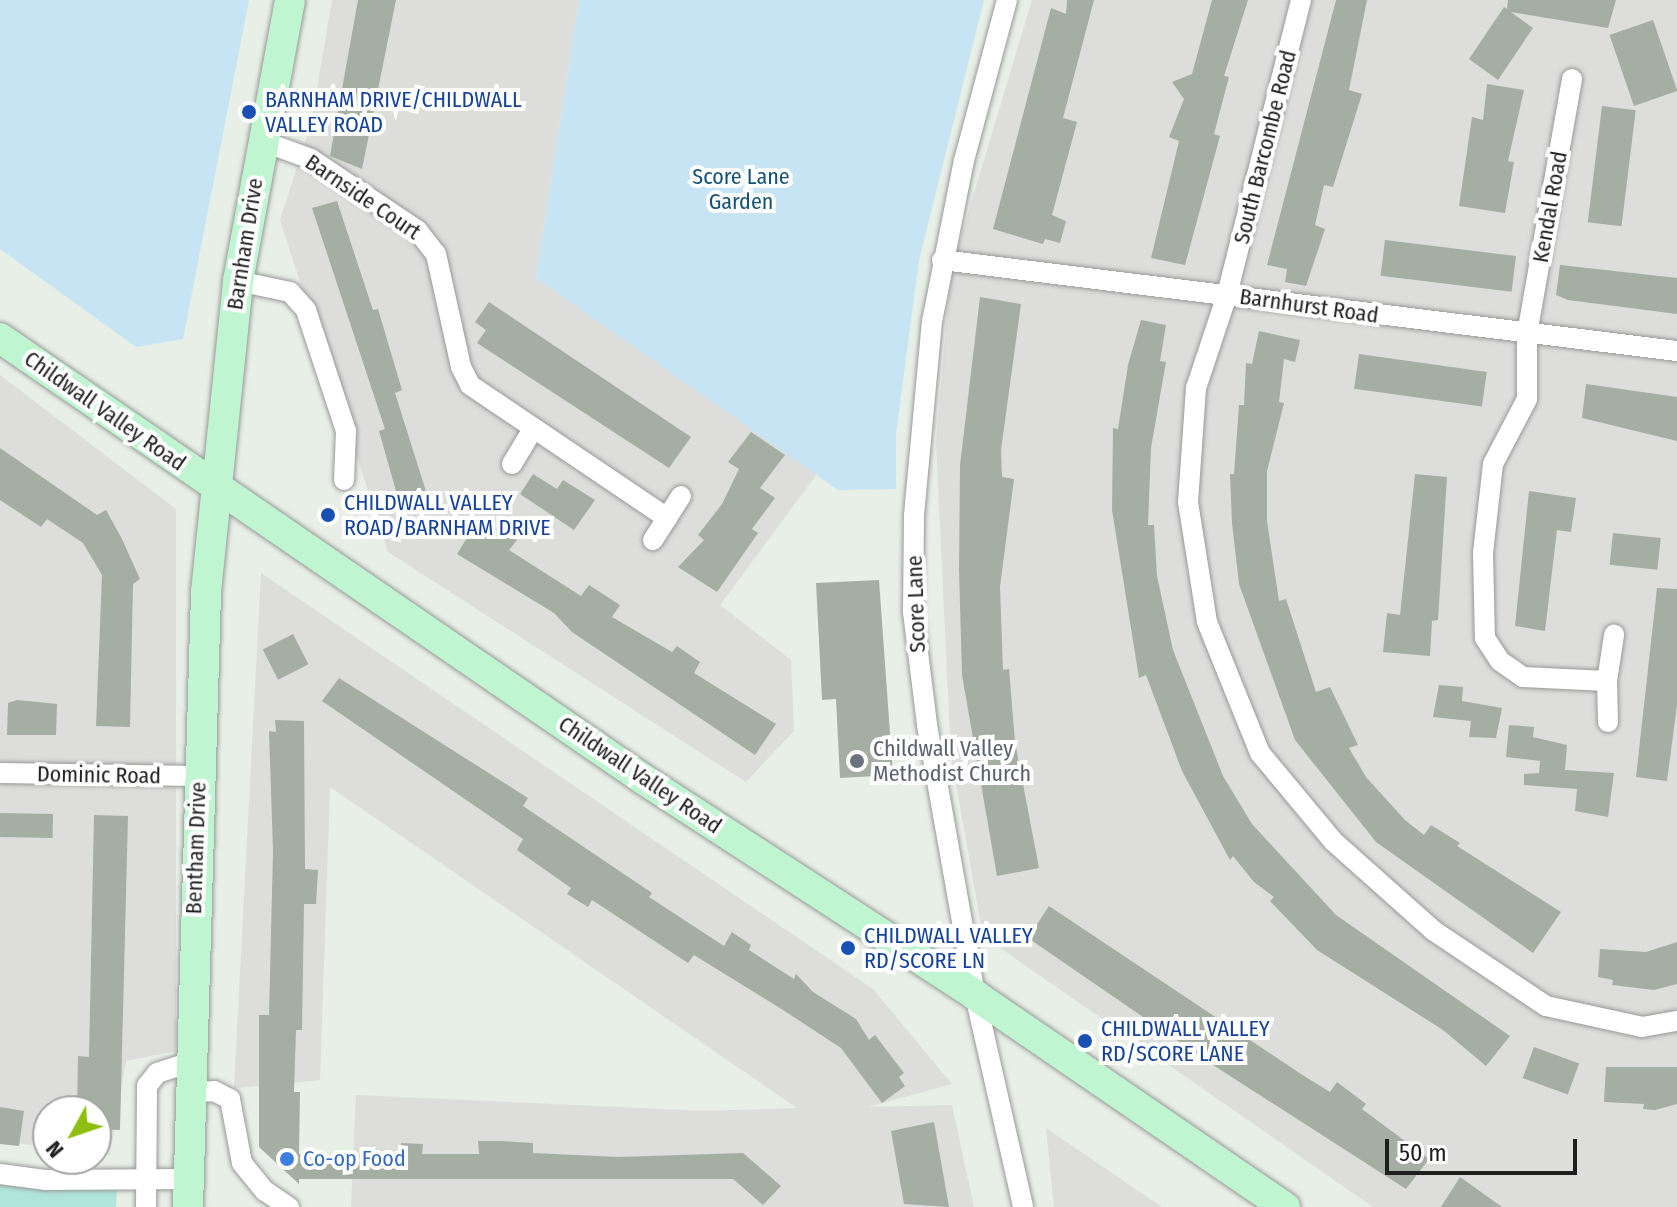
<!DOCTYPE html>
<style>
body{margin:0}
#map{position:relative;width:1677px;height:1207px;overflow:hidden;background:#e7efe6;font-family:"Fira Sans Condensed",sans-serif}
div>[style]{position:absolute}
.residential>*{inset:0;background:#dddddc}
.grass>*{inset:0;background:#b0e5db}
.park>*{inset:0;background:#c7e4f5}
.building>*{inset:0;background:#a5aea2;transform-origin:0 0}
.roads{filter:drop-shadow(0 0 2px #999) drop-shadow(0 0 2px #999)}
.street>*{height:20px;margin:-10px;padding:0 10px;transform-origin:10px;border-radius:10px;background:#fff}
.secondary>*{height:30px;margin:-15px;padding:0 15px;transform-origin:15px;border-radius:15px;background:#bff5d1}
.dots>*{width:22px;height:22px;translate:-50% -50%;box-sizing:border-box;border:4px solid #fff;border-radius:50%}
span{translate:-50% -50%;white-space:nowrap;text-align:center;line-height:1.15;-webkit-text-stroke:8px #fff;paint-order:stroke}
.transit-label{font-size:22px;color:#164399}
.left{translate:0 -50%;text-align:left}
.street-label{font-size:22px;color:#1f1f1f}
.park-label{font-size:22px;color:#145276}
.worship-label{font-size:22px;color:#5b616d}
.shop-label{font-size:22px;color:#366cbe}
.north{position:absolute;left:32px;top:1095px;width:80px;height:80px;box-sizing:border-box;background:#fff;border:2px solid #a5a5a5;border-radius:50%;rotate:230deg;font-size:22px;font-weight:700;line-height:32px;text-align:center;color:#1f1f1f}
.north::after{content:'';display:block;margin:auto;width:28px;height:36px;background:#8dbf10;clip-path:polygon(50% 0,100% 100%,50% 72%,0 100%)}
.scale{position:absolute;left:1385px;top:1139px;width:192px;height:36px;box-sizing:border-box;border:4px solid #1f1f1f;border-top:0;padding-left:10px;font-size:24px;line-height:28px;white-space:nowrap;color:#1f1f1f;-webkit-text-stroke:6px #fff;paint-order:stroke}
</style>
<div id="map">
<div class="residential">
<div style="clip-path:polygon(332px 0,579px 0,536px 278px,817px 474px,720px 605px,791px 660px,794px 731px,746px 782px,388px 552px,280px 220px,311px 124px)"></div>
<div style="clip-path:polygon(1032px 0,1677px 0,1677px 1207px,1373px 1207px,983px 936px,951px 756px,936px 442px,951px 270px)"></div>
<div style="clip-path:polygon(0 375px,176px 509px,176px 1051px,126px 1061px,110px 1155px,96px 1153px,96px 1111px,48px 1111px,48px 1147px,0 1141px)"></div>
<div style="clip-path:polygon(261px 573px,873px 989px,952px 1084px,868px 1107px,952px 1105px,974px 1207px,351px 1207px,356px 1095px,704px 1111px,797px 1108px,330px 787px,320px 1080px,234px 1088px)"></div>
<div style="clip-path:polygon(1046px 1128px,1162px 1207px,1163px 1207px,1054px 1207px)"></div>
</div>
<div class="grass">
<div style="clip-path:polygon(0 1182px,117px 1188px,116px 1207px,0 1207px)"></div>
</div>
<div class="park">
<div style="clip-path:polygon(0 0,249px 0,183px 339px,136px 347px,0 249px)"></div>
<div style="clip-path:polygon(579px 0,984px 0,919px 260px,896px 434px,896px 489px,838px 490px,536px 278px)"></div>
</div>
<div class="building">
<div style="clip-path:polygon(358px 0,396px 0,362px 169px,330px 156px)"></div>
<div style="clip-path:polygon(1067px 0,1094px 0,1063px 118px,1077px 122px,1052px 215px,1066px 221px,1060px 243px,1045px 239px,1043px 244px,993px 229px,1051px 8px,1066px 14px)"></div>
<div style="clip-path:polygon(1212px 0,1248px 0,1224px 76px,1229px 77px,1214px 134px,1220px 136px,1185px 265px,1151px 258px,1179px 141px,1169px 137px,1184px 99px,1172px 82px,1192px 74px)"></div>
<div style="clip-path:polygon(1336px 0,1367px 0,1349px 90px,1362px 94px,1333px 187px,1324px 185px,1315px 225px,1325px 229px,1306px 286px,1285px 282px,1287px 269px,1267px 265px)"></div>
<div style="clip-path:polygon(1508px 0,1616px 0,1608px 28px,1511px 12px,1533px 28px,1498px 80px,1469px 59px,1504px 7px,1507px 9px)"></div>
<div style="left:1653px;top:20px;width:75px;height:46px;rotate:71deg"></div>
<div style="clip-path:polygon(1487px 84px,1524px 90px,1508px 161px,1514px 162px,1505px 213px,1459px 206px,1472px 117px,1483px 120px)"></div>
<div style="left:1602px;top:106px;width:34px;height:117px;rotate:7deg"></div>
<div style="clip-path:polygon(337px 201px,373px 310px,378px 309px,402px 390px,395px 393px,430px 504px,402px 512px,379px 431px,385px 429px,312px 208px)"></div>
<div style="left:1385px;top:240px;width:132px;height:36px;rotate:7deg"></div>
<div style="clip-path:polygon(1560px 265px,1677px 278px,1677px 314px,1568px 300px,1556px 295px)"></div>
<div style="clip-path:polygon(980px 297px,1021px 304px,1001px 450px,1002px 477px,1014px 479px,1000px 587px,1003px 670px,1009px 669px,1015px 742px,1039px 868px,997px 876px,962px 675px,959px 570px,960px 465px)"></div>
<div style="clip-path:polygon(489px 302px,691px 437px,669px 468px,477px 343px,486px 330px,475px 322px)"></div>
<div style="clip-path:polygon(1141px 320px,1166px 325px,1160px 361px,1166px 362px,1151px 448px,1148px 525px,1154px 525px,1157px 576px,1173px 650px,1223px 776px,1252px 824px,1336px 915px,1510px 1036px,1486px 1066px,1443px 1030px,1317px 950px,1270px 901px,1274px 897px,1254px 882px,1233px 856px,1230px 860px,1182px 771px,1146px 675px,1139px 678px,1112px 510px,1113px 428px,1118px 429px,1128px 365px)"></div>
<div style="clip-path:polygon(1259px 331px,1300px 340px,1295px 362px,1284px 359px,1279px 402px,1284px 403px,1267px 471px,1267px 521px,1279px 601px,1286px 599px,1316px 692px,1330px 687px,1358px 745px,1349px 748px,1366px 777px,1405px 820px,1424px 835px,1431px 825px,1460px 843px,1457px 846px,1561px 912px,1533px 953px,1376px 842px,1295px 740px,1239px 584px,1232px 523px,1230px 474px,1234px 474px,1239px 405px,1244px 405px,1246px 363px,1252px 364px)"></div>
<div style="left:1359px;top:354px;width:129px;height:35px;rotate:8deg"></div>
<div style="clip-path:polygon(1586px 384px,1677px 397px,1677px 441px,1582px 418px)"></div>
<div style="clip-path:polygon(751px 432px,785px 455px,760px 488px,775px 498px,752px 529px,758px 533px,717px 592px,678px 567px,704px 540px,698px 535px,722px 504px,739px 469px,728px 462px)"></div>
<div style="clip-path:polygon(0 448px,97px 515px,106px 510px,122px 539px,140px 579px,133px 584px,130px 727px,96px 726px,102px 575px,83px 543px,47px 519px,41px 527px,0 500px)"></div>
<div style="clip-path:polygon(533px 474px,557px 489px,563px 480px,595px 500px,574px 530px,520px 494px)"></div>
<div style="clip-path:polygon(1415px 474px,1447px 477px,1438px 620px,1432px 621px,1430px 656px,1383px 652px,1387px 613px,1400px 615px)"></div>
<div style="clip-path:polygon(1529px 491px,1576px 498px,1571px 532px,1557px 530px,1545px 631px,1515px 626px)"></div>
<div style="clip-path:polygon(480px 517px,517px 540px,509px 550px,581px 596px,589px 585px,620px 605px,612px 617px,672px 652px,677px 646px,700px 662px,694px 673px,776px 724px,755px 755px,572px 632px,554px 613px,457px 554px)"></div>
<div style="left:1613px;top:533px;width:48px;height:32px;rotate:6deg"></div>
<div style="clip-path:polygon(879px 580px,893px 775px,840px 778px,836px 699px,822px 700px,816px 583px)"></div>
<div style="clip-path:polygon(1657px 588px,1677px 589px,1677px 705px,1667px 781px,1636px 777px)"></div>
<div style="left:293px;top:634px;width:34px;height:34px;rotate:63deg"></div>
<div style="clip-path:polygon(339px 678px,528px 798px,523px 806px,652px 893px,649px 897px,724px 946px,732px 932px,751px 945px,749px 950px,794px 979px,796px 974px,813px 992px,856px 1019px,869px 1040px,875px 1035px,904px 1073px,899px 1077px,905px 1086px,882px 1103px,841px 1048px,783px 1010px,694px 955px,688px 963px,592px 900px,588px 907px,567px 894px,571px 888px,517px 850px,523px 839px,322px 701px)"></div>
<div style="clip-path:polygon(1439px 685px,1463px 687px,1462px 701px,1502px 708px,1496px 738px,1469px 737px,1471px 721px,1433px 717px)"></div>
<div style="clip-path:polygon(17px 700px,57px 704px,56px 735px,7px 735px,8px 703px)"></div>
<div style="clip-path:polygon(275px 720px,304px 721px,305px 869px,318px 870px,316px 904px,304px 904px,302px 1030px,296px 1030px,294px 1092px,300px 1092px,299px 1154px,401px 1155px,401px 1143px,423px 1144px,422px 1154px,479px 1154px,478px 1141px,502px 1141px,533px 1143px,533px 1153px,618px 1157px,743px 1153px,781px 1186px,763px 1205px,733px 1179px,299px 1179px,299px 1184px,259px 1147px,259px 1015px,269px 1015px,273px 851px,269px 731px,276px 732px)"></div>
<div style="clip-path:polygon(1509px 725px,1534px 727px,1533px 737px,1567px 745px,1565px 770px,1614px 773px,1608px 817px,1575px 811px,1577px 789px,1524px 785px,1524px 774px,1539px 773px,1540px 761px,1506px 757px)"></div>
<div style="left:0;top:813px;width:53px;height:24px;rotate:1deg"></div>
<div style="clip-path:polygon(94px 815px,128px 816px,120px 1130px,96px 1129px,96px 1111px,77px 1111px,78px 1056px,89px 1057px)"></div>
<div style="clip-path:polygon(1049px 906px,1301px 1074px,1330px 1092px,1337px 1082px,1366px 1104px,1362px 1109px,1429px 1159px,1406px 1189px,1213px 1065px,1028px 938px)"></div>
<div style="clip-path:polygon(1677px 942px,1677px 984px,1654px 990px,1612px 985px,1613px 980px,1598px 977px,1600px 949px,1646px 952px)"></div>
<div style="left:1534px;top:1047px;width:48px;height:33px;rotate:20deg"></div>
<div style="clip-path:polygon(1606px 1067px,1677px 1067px,1677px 1104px,1655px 1110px,1643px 1109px,1644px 1104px,1604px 1102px)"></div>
<div style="clip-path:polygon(0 1107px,24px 1111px,19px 1146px,0 1144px)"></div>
<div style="clip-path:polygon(934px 1122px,949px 1207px,904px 1204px,891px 1131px)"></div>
<div style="clip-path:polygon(1460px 1177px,1502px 1207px,1441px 1207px)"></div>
</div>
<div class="roads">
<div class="street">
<div style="left:1007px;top:0;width:166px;rotate:105deg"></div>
<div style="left:964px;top:160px;width:164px;rotate:101.2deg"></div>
<div style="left:932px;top:321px;width:196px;rotate:95.3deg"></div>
<div style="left:914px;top:516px;width:96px;rotate:90.6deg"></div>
<div style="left:913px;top:612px;width:114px;rotate:82.9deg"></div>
<div style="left:927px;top:725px;width:274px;rotate:79.9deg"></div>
<div style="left:975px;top:995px;width:217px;rotate:77.2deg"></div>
<div style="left:1301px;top:0;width:304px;rotate:104.1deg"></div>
<div style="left:1227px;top:295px;width:98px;rotate:108.4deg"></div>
<div style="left:1196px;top:388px;width:114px;rotate:94deg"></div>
<div style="left:1188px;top:502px;width:121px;rotate:81deg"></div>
<div style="left:1207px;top:622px;width:141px;rotate:68deg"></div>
<div style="left:1260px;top:753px;width:114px;rotate:50.3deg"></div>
<div style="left:1333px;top:841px;width:135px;rotate:41.7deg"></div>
<div style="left:1434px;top:931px;width:135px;rotate:33.8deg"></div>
<div style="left:1546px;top:1006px;width:98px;rotate:12.3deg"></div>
<div style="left:1642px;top:1027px;width:36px;rotate:-10deg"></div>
<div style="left:1572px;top:79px;width:259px;rotate:100deg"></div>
<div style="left:1527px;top:334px;width:65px;rotate:90deg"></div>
<div style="left:1527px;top:399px;width:73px;rotate:117.6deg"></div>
<div style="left:1493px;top:464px;width:90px;rotate:96.4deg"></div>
<div style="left:1483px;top:553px;width:85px;rotate:88.7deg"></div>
<div style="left:1485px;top:638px;width:27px;rotate:57deg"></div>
<div style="left:1500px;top:661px;width:28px;rotate:35deg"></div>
<div style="left:1523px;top:677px;width:84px;rotate:2.7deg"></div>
<div style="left:1607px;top:681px;width:47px;rotate:-81.3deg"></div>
<div style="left:262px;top:141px;width:52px;rotate:20.2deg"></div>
<div style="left:311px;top:159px;width:128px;rotate:33.8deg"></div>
<div style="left:417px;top:230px;width:31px;rotate:52deg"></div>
<div style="left:436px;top:254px;width:116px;rotate:77.5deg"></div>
<div style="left:461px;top:367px;width:20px;rotate:63deg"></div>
<div style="left:470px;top:385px;width:238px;rotate:34deg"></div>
<div style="left:942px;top:260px;width:741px;rotate:7.06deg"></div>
<div style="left:238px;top:281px;width:53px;rotate:11.9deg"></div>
<div style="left:290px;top:292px;width:24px;rotate:48deg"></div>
<div style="left:306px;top:310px;width:127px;rotate:71.7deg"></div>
<div style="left:346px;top:431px;width:49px;rotate:92.3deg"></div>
<div style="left:512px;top:464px;width:41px;rotate:-59deg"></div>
<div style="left:653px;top:540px;width:52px;rotate:-57.5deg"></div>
<div style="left:1607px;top:681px;width:41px;rotate:88.6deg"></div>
<div style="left:0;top:773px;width:198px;rotate:0.9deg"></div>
<div style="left:190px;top:1092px;width:24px;rotate:-2deg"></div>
<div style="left:214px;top:1091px;width:18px;rotate:27deg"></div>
<div style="left:230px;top:1099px;width:65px;rotate:79.4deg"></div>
<div style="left:242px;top:1163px;width:36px;rotate:51deg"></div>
<div style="left:265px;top:1191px;width:29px;rotate:34deg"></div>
<div style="left:0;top:1174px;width:45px;rotate:7.6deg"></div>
<div style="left:45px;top:1180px;width:144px;rotate:-0.4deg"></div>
<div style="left:146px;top:1207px;width:121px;rotate:-89.5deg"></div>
<div style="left:147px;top:1086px;width:16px;rotate:-52deg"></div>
<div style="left:157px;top:1073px;width:35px;rotate:-18deg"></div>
</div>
<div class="secondary">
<div style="left:0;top:338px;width:780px;rotate:34.44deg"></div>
<div style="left:643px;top:779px;width:396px;rotate:33deg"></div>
<div style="left:975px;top:995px;width:376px;rotate:34.4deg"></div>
<div style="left:188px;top:1207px;width:615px;rotate:-88.32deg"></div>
<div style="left:206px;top:592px;width:313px;rotate:-84.1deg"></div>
<div style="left:238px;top:281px;width:286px;rotate:-79.5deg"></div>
</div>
</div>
<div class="dots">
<div style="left:249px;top:112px;background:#1a4fb4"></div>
<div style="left:328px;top:515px;background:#1a4fb4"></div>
<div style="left:857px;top:761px;background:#6b7280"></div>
<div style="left:848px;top:948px;background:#1a4fb4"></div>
<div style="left:1085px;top:1041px;background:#1a4fb4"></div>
<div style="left:287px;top:1159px;background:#3f7fe0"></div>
</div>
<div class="transit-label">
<span class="left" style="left:265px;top:112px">BARNHAM DRIVE/CHILDWALL<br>VALLEY ROAD</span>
<span class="left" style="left:344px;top:515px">CHILDWALL VALLEY<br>ROAD/BARNHAM DRIVE</span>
<span class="left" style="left:864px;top:948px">CHILDWALL VALLEY<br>RD/SCORE LN</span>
<span class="left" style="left:1101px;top:1041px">CHILDWALL VALLEY<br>RD/SCORE LANE</span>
</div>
<div class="street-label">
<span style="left:1265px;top:147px;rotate:-76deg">South Barcombe Road</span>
<span style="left:363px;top:197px;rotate:34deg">Barnside Court</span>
<span style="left:1550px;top:207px;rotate:-80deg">Kendal Road</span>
<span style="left:245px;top:244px;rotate:-81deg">Barnham Drive</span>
<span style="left:1309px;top:306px;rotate:8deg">Barnhurst Road</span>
<span style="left:105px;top:411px;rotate:35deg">Childwall Valley Road</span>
<span style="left:916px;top:604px;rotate:-92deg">Score Lane</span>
<span style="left:99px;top:775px;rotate:1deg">Dominic Road</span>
<span style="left:640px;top:775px;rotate:34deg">Childwall Valley Road</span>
<span style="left:196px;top:848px;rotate:-88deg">Bentham Drive</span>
</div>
<div class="park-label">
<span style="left:741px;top:189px">Score Lane<br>Garden</span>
</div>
<div class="worship-label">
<span class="left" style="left:873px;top:761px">Childwall Valley<br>Methodist Church</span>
</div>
<div class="shop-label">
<span class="left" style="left:303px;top:1159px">Co-op Food</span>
</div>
<div class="north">N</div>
<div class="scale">50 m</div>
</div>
